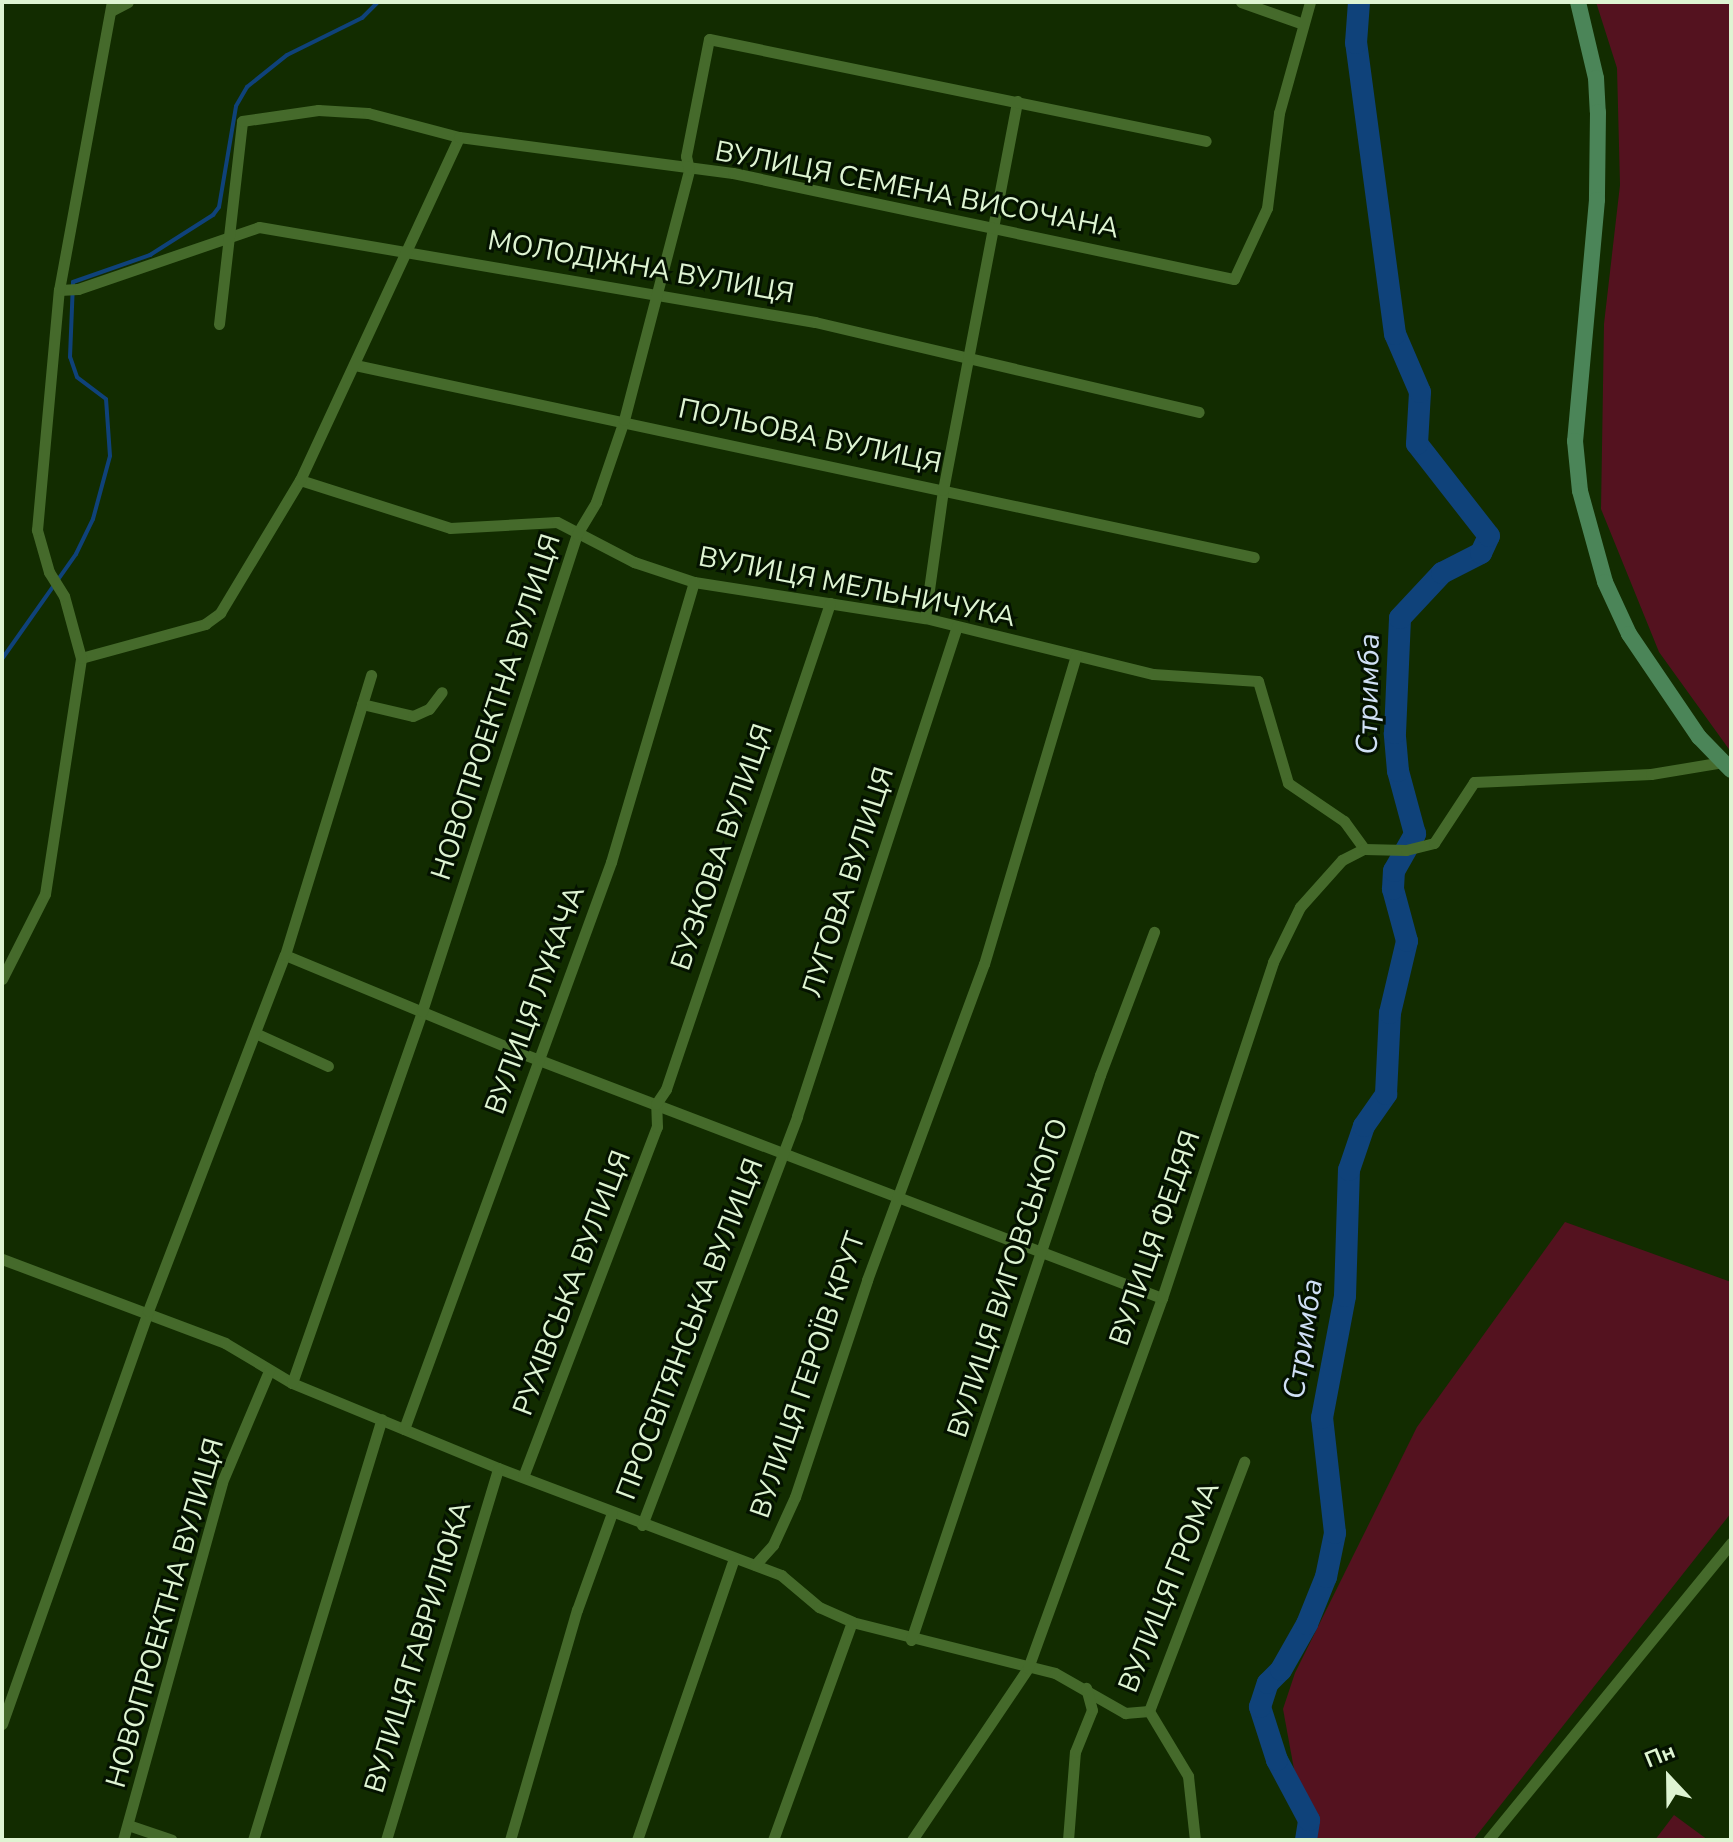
<!DOCTYPE html>
<meta charset="utf-8">
<style>
body{margin:0}
#map{position:relative;width:1733px;height:1842px;overflow:hidden;background:#122c00;font-family:"Nunito Sans",sans-serif}
div>[style]{position:absolute}
.green>*{inset:0;background:#54121f}
.stream>*{height:4px;margin:-2px;padding:0 2px;transform-origin:2px;border-radius:2px;background:#0f427a}
.river>*{height:22px;margin:-11px;padding:0 11px;transform-origin:11px;border-radius:11px;background:#0f427a}
.minor>*{height:11px;margin:-5.5px;padding:0 5.5px;transform-origin:5.5px;border-radius:5.5px;background:#456a2b}
.secondary>*{height:16px;margin:-8px;padding:0 8px;transform-origin:8px;border-radius:8px;background:#4b8558}
span{translate:-50% -50%;white-space:nowrap;text-align:center;line-height:1.15;-webkit-text-stroke:6px #041200;paint-order:stroke}
.street-label{font-size:28px;color:#def4d2}
.water-label{font-size:30px;color:#d0e0f5;font-style:italic}
.frame{position:absolute;inset:0;border:4px solid #def4d2;pointer-events:none}
.north{position:absolute;left:1629px;top:1738px;width:80px;height:80px;-webkit-text-stroke:6px #041200;paint-order:stroke;rotate:338deg;font-size:22px;font-weight:700;line-height:32px;text-align:center;color:#def4d2}
.north::after{content:'';display:block;margin:auto;width:28px;height:36px;background:#def4d2;clip-path:polygon(50% 0,100% 100%,50% 72%,0 100%)}
</style>
<div id="map">
<div class="green">
<div style="clip-path:polygon(1596px 2px,1731px 2px,1731px 752px,1659px 652px,1601px 509px,1604px 324px,1620px 185px,1617px 68px)"></div>
<div style="clip-path:polygon(1565px 1222px,1731px 1282px,1731px 1513px,1473px 1840px,1307px 1840px,1283px 1709px,1295px 1673px,1417px 1427px)"></div>
<div style="clip-path:polygon(1674px 1815px,1708px 1840px,1655px 1840px)"></div>
</div>
<div class="stream">
<div style="left:2px;top:659px;width:128px;rotate:-54.8deg"></div>
<div style="left:76px;top:554px;width:39px;rotate:-64deg"></div>
<div style="left:93px;top:519px;width:65px;rotate:-74.9deg"></div>
<div style="left:110px;top:456px;width:57px;rotate:-94deg"></div>
<div style="left:106px;top:399px;width:36px;rotate:-143deg"></div>
<div style="left:77px;top:377px;width:21px;rotate:-109deg"></div>
<div style="left:70px;top:357px;width:75px;rotate:-87.7deg"></div>
<div style="left:73px;top:282px;width:82px;rotate:-19.3deg"></div>
<div style="left:150px;top:255px;width:75px;rotate:-32.4deg"></div>
<div style="left:213px;top:215px;width:10px;rotate:-53deg"></div>
<div style="left:219px;top:207px;width:102px;rotate:-80.4deg"></div>
<div style="left:236px;top:106px;width:22px;rotate:-60deg"></div>
<div style="left:247px;top:87px;width:51px;rotate:-38.7deg"></div>
<div style="left:287px;top:55px;width:84px;rotate:-26.3deg"></div>
<div style="left:362px;top:18px;width:23px;rotate:-45deg"></div>
</div>
<div class="river">
<div style="left:1306px;top:1840px;width:20px;rotate:-81deg"></div>
<div style="left:1309px;top:1820px;width:68px;rotate:-118.1deg"></div>
<div style="left:1277px;top:1760px;width:56px;rotate:-107.8deg"></div>
<div style="left:1260px;top:1707px;width:25px;rotate:-72deg"></div>
<div style="left:1268px;top:1683px;width:18px;rotate:-45deg"></div>
<div style="left:1281px;top:1670px;width:53px;rotate:-60.5deg"></div>
<div style="left:1307px;top:1624px;width:51px;rotate:-68deg"></div>
<div style="left:1326px;top:1577px;width:45px;rotate:-78.4deg"></div>
<div style="left:1335px;top:1533px;width:116px;rotate:-96.4deg"></div>
<div style="left:1322px;top:1418px;width:124px;rotate:-79.3deg"></div>
<div style="left:1345px;top:1296px;width:126px;rotate:-88.2deg"></div>
<div style="left:1349px;top:1170px;width:46px;rotate:-71.2deg"></div>
<div style="left:1364px;top:1126px;width:39px;rotate:-55deg"></div>
<div style="left:1386px;top:1094px;width:81px;rotate:-87.2deg"></div>
<div style="left:1390px;top:1013px;width:74px;rotate:-76.7deg"></div>
<div style="left:1407px;top:941px;width:54px;rotate:-105.1deg"></div>
<div style="left:1393px;top:889px;width:18px;rotate:-87deg"></div>
<div style="left:1394px;top:871px;width:43px;rotate:-60.4deg"></div>
<div style="left:1415px;top:834px;width:65px;rotate:-105.1deg"></div>
<div style="left:1398px;top:771px;width:38px;rotate:-95deg"></div>
<div style="left:1395px;top:733px;width:115px;rotate:-87.5deg"></div>
<div style="left:1400px;top:618px;width:62px;rotate:-47deg"></div>
<div style="left:1442px;top:573px;width:44px;rotate:-27.1deg"></div>
<div style="left:1481px;top:553px;width:19px;rotate:-65deg"></div>
<div style="left:1489px;top:536px;width:117px;rotate:-128deg"></div>
<div style="left:1417px;top:444px;width:52px;rotate:-86.7deg"></div>
<div style="left:1420px;top:392px;width:63px;rotate:-113.3deg"></div>
<div style="left:1395px;top:334px;width:294px;rotate:-97.6deg"></div>
<div style="left:1356px;top:43px;width:41px;rotate:-85.8deg"></div>
</div>
<div class="minor">
<div style="left:1241px;top:2px;width:66px;rotate:19.5deg"></div>
<div style="left:111px;top:11px;width:19px;rotate:-28deg"></div>
<div style="left:59px;top:290px;width:19px;rotate:-3deg"></div>
<div style="left:78px;top:289px;width:191px;rotate:-18.9deg"></div>
<div style="left:259px;top:227px;width:564px;rotate:9.7deg"></div>
<div style="left:815px;top:322px;width:394px;rotate:13.2deg"></div>
<div style="left:219px;top:324px;width:204px;rotate:-83.5deg"></div>
<div style="left:242px;top:121px;width:77px;rotate:-8.2deg"></div>
<div style="left:318px;top:110px;width:50px;rotate:3.4deg"></div>
<div style="left:368px;top:113px;width:94px;rotate:14.8deg"></div>
<div style="left:355px;top:365px;width:919px;rotate:12.06deg"></div>
<div style="left:300px;top:480px;width:157px;rotate:17.7deg"></div>
<div style="left:450px;top:528px;width:107px;rotate:-3.2deg"></div>
<div style="left:557px;top:522px;width:87px;rotate:27.5deg"></div>
<div style="left:634px;top:562px;width:63px;rotate:18.4deg"></div>
<div style="left:694px;top:582px;width:234px;rotate:8.9deg"></div>
<div style="left:925px;top:618px;width:235px;rotate:13.8deg"></div>
<div style="left:1153px;top:674px;width:105px;rotate:3.8deg"></div>
<div style="left:1258px;top:681px;width:106px;rotate:73.6deg"></div>
<div style="left:1288px;top:783px;width:68px;rotate:34.2deg"></div>
<div style="left:1344px;top:821px;width:34px;rotate:54deg"></div>
<div style="left:925px;top:618px;width:129px;rotate:-82deg"></div>
<div style="left:943px;top:490px;width:396px;rotate:-79.2deg"></div>
<div style="left:81px;top:658px;width:129px;rotate:-15.3deg"></div>
<div style="left:205px;top:624px;width:19px;rotate:-36deg"></div>
<div style="left:220px;top:613px;width:155px;rotate:-59deg"></div>
<div style="left:300px;top:480px;width:378px;rotate:-65.1deg"></div>
<div style="left:459px;top:137px;width:276px;rotate:7.5deg"></div>
<div style="left:733px;top:173px;width:512px;rotate:11.95deg"></div>
<div style="left:1234px;top:279px;width:78px;rotate:-65.1deg"></div>
<div style="left:1267px;top:208px;width:96px;rotate:-82.8deg"></div>
<div style="left:1279px;top:113px;width:115px;rotate:-74.4deg"></div>
<div style="left:362px;top:704px;width:52px;rotate:13.2deg"></div>
<div style="left:413px;top:716px;width:17px;rotate:-24deg"></div>
<div style="left:429px;top:709px;width:21px;rotate:-53deg"></div>
<div style="left:285px;top:955px;width:261px;rotate:22.5deg"></div>
<div style="left:526px;top:1055px;width:681px;rotate:20.91deg"></div>
<div style="left:2px;top:979px;width:95px;rotate:-63.2deg"></div>
<div style="left:45px;top:894px;width:239px;rotate:-81.3deg"></div>
<div style="left:81px;top:658px;width:64px;rotate:-105.3deg"></div>
<div style="left:64px;top:596px;width:28px;rotate:-122deg"></div>
<div style="left:49px;top:572px;width:44px;rotate:-105.9deg"></div>
<div style="left:37px;top:530px;width:241px;rotate:-84.8deg"></div>
<div style="left:59px;top:290px;width:293px;rotate:-79.6deg"></div>
<div style="left:255px;top:1033px;width:80px;rotate:24.3deg"></div>
<div style="left:2px;top:1259px;width:238px;rotate:20.6deg"></div>
<div style="left:225px;top:1343px;width:78px;rotate:30.8deg"></div>
<div style="left:292px;top:1383px;width:223px;rotate:22.4deg"></div>
<div style="left:498px;top:1468px;width:303px;rotate:20.7deg"></div>
<div style="left:781px;top:1575px;width:50px;rotate:40.1deg"></div>
<div style="left:819px;top:1607px;width:36px;rotate:24deg"></div>
<div style="left:852px;top:1622px;width:209px;rotate:14.1deg"></div>
<div style="left:1055px;top:1673px;width:81px;rotate:29.7deg"></div>
<div style="left:1125px;top:1713px;width:24px;rotate:-5deg"></div>
<div style="left:1149px;top:1711px;width:267px;rotate:-69.1deg"></div>
<div style="left:292px;top:1383px;width:394px;rotate:-70.7deg"></div>
<div style="left:422px;top:1011px;width:502px;rotate:-72deg"></div>
<div style="left:577px;top:534px;width:37px;rotate:-59deg"></div>
<div style="left:596px;top:502px;width:87px;rotate:-71.1deg"></div>
<div style="left:624px;top:420px;width:258px;rotate:-75.4deg"></div>
<div style="left:689px;top:170px;width:14px;rotate:-102deg"></div>
<div style="left:686px;top:156px;width:119px;rotate:-78.9deg"></div>
<div style="left:709px;top:39px;width:507px;rotate:11.6deg"></div>
<div style="left:404px;top:1429px;width:604px;rotate:-69.94deg"></div>
<div style="left:611px;top:862px;width:292px;rotate:-73.5deg"></div>
<div style="left:523px;top:1477px;width:375px;rotate:-69.1deg"></div>
<div style="left:657px;top:1127px;width:23px;rotate:-92deg"></div>
<div style="left:656px;top:1104px;width:18px;rotate:-56deg"></div>
<div style="left:666px;top:1089px;width:513px;rotate:-71.35deg"></div>
<div style="left:642px;top:1525px;width:437px;rotate:-69.2deg"></div>
<div style="left:797px;top:1116px;width:515px;rotate:-71.92deg"></div>
<div style="left:755px;top:1565px;width:27px;rotate:-48deg"></div>
<div style="left:773px;top:1545px;width:53px;rotate:-65.4deg"></div>
<div style="left:795px;top:1497px;width:229px;rotate:-71.6deg"></div>
<div style="left:867px;top:1280px;width:337px;rotate:-69.7deg"></div>
<div style="left:984px;top:964px;width:322px;rotate:-73.4deg"></div>
<div style="left:911px;top:1640px;width:596px;rotate:-71.5deg"></div>
<div style="left:1100px;top:1075px;width:153px;rotate:-69.3deg"></div>
<div style="left:1149px;top:1711px;width:76px;rotate:59deg"></div>
<div style="left:1188px;top:1776px;width:64px;rotate:83.8deg"></div>
<div style="left:2px;top:1724px;width:438px;rotate:-70.5deg"></div>
<div style="left:148px;top:1311px;width:381px;rotate:-69deg"></div>
<div style="left:285px;top:955px;width:293px;rotate:-72.9deg"></div>
<div style="left:128px;top:1825px;width:46px;rotate:18.8deg"></div>
<div style="left:123px;top:1840px;width:371px;rotate:-74.5deg"></div>
<div style="left:222px;top:1482px;width:121px;rotate:-67.1deg"></div>
<div style="left:253px;top:1840px;width:440px;rotate:-73deg"></div>
<div style="left:386px;top:1840px;width:388px;rotate:-73.2deg"></div>
<div style="left:510px;top:1840px;width:240px;rotate:-73.8deg"></div>
<div style="left:577px;top:1610px;width:103px;rotate:-70.2deg"></div>
<div style="left:637px;top:1840px;width:298px;rotate:-71deg"></div>
<div style="left:773px;top:1840px;width:232px;rotate:-70.1deg"></div>
<div style="left:912px;top:1840px;width:207px;rotate:-56deg"></div>
<div style="left:1028px;top:1668px;width:394px;rotate:-70.1deg"></div>
<div style="left:1162px;top:1298px;width:354px;rotate:-71.7deg"></div>
<div style="left:1273px;top:962px;width:61px;rotate:-63.9deg"></div>
<div style="left:1300px;top:907px;width:63px;rotate:-48.2deg"></div>
<div style="left:1342px;top:860px;width:25px;rotate:-27deg"></div>
<div style="left:1364px;top:849px;width:42px;rotate:1.4deg"></div>
<div style="left:1406px;top:850px;width:29px;rotate:-14deg"></div>
<div style="left:1434px;top:843px;width:73px;rotate:-56.7deg"></div>
<div style="left:1474px;top:782px;width:177px;rotate:-2.6deg"></div>
<div style="left:1651px;top:774px;width:73px;rotate:-9.5deg"></div>
<div style="left:1068px;top:1840px;width:88px;rotate:-85.5deg"></div>
<div style="left:1075px;top:1752px;width:45px;rotate:-68deg"></div>
<div style="left:1092px;top:1710px;width:23px;rotate:-105deg"></div>
<div style="left:1488px;top:1840px;width:384px;rotate:-50.7deg"></div>
</div>
<div class="secondary">
<div style="left:1578px;top:2px;width:78px;rotate:76.7deg"></div>
<div style="left:1596px;top:78px;width:34px;rotate:87deg"></div>
<div style="left:1598px;top:112px;width:88px;rotate:90.7deg"></div>
<div style="left:1597px;top:200px;width:242px;rotate:95.2deg"></div>
<div style="left:1575px;top:441px;width:50px;rotate:84.3deg"></div>
<div style="left:1580px;top:491px;width:94px;rotate:74.6deg"></div>
<div style="left:1605px;top:582px;width:57px;rotate:65.2deg"></div>
<div style="left:1629px;top:634px;width:125px;rotate:55.8deg"></div>
<div style="left:1699px;top:737px;width:46px;rotate:45.9deg"></div>
</div>
<div class="street-label">
<span style="left:917px;top:190px;rotate:11deg">ВУЛИЦЯ СЕМЕНА ВИСОЧАНА</span>
<span style="left:641px;top:267px;rotate:10deg">МОЛОДІЖНА ВУЛИЦЯ</span>
<span style="left:810px;top:436px;rotate:12deg">ПОЛЬОВА ВУЛИЦЯ</span>
<span style="left:857px;top:587px;rotate:11deg">ВУЛИЦЯ МЕЛЬНИЧУКА</span>
<span style="left:496px;top:707px;rotate:-72deg">НОВОПРОЕКТНА ВУЛИЦЯ</span>
<span style="left:722px;top:847px;rotate:-71deg">БУЗКОВА ВУЛИЦЯ</span>
<span style="left:848px;top:882px;rotate:-72deg">ЛУГОВА ВУЛИЦЯ</span>
<span style="left:535px;top:1000px;rotate:-70deg">ВУЛИЦЯ ЛУКАЧА</span>
<span style="left:1155px;top:1238px;rotate:-71deg">ВУЛИЦЯ ФЕДЯЯ</span>
<span style="left:1008px;top:1278px;rotate:-72deg">ВУЛИЦЯ ВИГОВСЬКОГО</span>
<span style="left:572px;top:1283px;rotate:-69deg">РУХІВСЬКА ВУЛИЦЯ</span>
<span style="left:690px;top:1329px;rotate:-69deg">ПРОСВІТЯНСЬКА ВУЛИЦЯ</span>
<span style="left:808px;top:1375px;rotate:-71deg">ВУЛИЦЯ ГЕРОЇВ КРУТ</span>
<span style="left:1169px;top:1587px;rotate:-68deg">ВУЛИЦЯ ГРОМА</span>
<span style="left:165px;top:1613px;rotate:-74deg">НОВОПРОЕКТНА ВУЛИЦЯ</span>
<span style="left:418px;top:1647px;rotate:-73deg">ВУЛИЦЯ ГАВРИЛЮКА</span>
</div>
<div class="water-label">
<span style="left:1369px;top:694px;rotate:-89deg">Стримба</span>
<span style="left:1304px;top:1339px;rotate:-81deg">Стримба</span>
</div>
<div class="frame"></div>
<div class="north">Пн</div>
</div>
